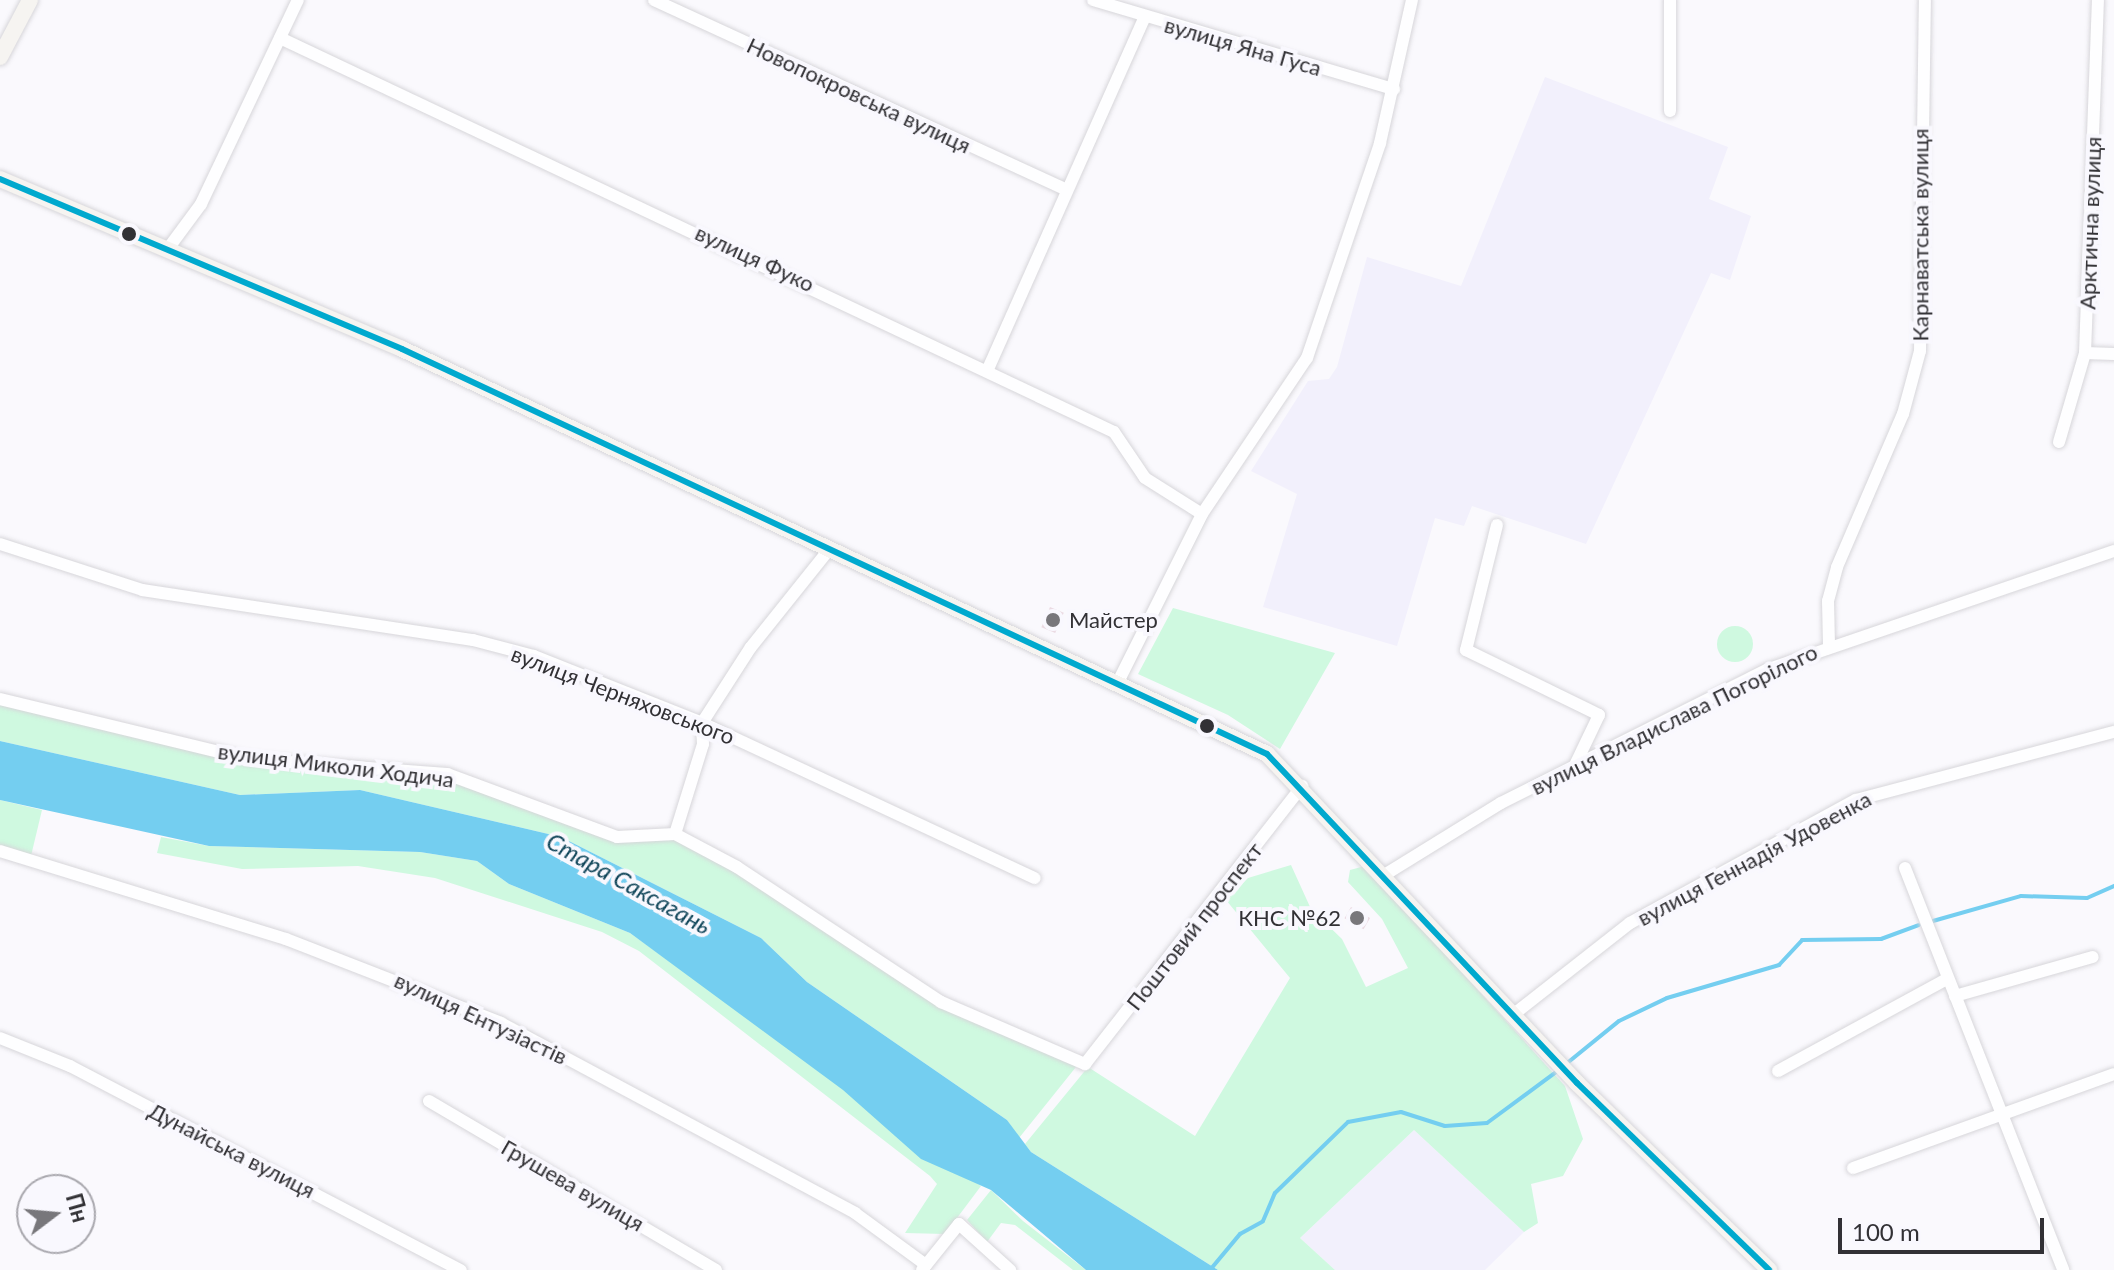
<!DOCTYPE html>
<meta charset="utf-8">
<style>
body{margin:0}
#map{position:relative;width:2114px;height:1270px;overflow:hidden;background:#faf9fd;font-family:Lato,sans-serif}
div>[style]{position:absolute}
.built>*{inset:0;background:#f2f0fc}
.green>*{inset:0;background:#cff9e0}
.round{border-radius:50%}
.water>*{inset:0;background:#74cef0}
.stream>*{height:4px;margin:-2px;padding:0 2px;transform-origin:2px;border-radius:2px;background:#74cef0}
.building>*{inset:0;background:#ebdbe3;transform-origin:0 0}
.roads{filter:drop-shadow(0 0 2px #d7d6da) drop-shadow(0 0 2px #d7d6da)}
.street>*{height:12px;margin:-6px;padding:0 6px;transform-origin:6px;border-radius:6px;background:#fefeff}
.secondary>*{height:16px;margin:-8px;padding:0 8px;transform-origin:8px;border-radius:8px;background:#f6f4f1}
.bus-1>*{height:6px;margin:-3px;padding:0 3px;transform-origin:3px;border-radius:3px;background:#00a9ce}
.dots>*{width:22px;height:22px;translate:-50% -50%;box-sizing:border-box;border:4px solid #f9f8fe;border-radius:50%}
span{translate:-50% -50%;white-space:nowrap;text-align:center;line-height:1.15;-webkit-text-stroke:8px #f9f8fe;paint-order:stroke}
.street-label{font-size:22px;color:#323135}
.poi-label{font-size:22px;color:#323135}
.left{translate:0 -50%;text-align:left}
.right{translate:-100% -50%;text-align:right}
.water-label{font-size:24px;color:#11465a;font-style:italic}
.north{position:absolute;left:16px;top:1174px;width:80px;height:80px;box-sizing:border-box;background:#f9f8fe;border:2px solid #a9a8ae;border-radius:50%;rotate:74deg;font-size:22px;font-weight:700;line-height:32px;text-align:center;color:#323135}
.north::after{content:'';display:block;margin:auto;width:28px;height:36px;background:#78777b;clip-path:polygon(50% 0,100% 100%,50% 72%,0 100%)}
.scale{position:absolute;left:1838px;top:1218px;width:206px;height:36px;box-sizing:border-box;border:4px solid #323135;border-top:0;padding-left:10px;font-size:24px;line-height:28px;white-space:nowrap;color:#323135;-webkit-text-stroke:6px #f9f8fe;paint-order:stroke}
</style>
<div id="map">
<div class="built">
<div style="clip-path:polygon(1545px 77px,1728px 147px,1709px 199px,1751px 216px,1730px 280px,1711px 273px,1586px 544px,1472px 506px,1464px 526px,1435px 518px,1397px 646px,1263px 607px,1297px 494px,1251px 471px,1308px 381px,1329px 379px,1337px 367px,1367px 257px,1461px 286px)"></div>
<div style="clip-path:polygon(1414px 1130px,1524px 1232px,1485px 1270px,1335px 1270px,1300px 1238px)"></div>
</div>
<div class="green">
<div style="clip-path:polygon(1173px 608px,1335px 653px,1280px 749px,1228px 715px,1138px 674px)"></div>
<div class="round" style="left:1717px;top:626px;width:36px;height:36px"></div>
<div style="clip-path:polygon(0 699px,248px 759px,447px 774px,617px 837px,675px 834px,941px 1002px,1080px 1062px,1019px 1138px,1007px 1120px,807px 982px,761px 938px,561px 837px,360px 790px,240px 795px,0 741px)"></div>
<div style="clip-path:polygon(0 800px,42px 810px,30px 860px,0 851px)"></div>
<div style="clip-path:polygon(161px 837px,209px 846px,420px 852px,477px 861px,509px 884px,630px 933px,981px 1186px,945px 1234px,905px 1233px,937px 1184px,930px 1176px,639px 951px,602px 932px,435px 878px,358px 866px,242px 869px,157px 853px)"></div>
<div style="clip-path:polygon(1291px 865px,1311px 909px,1342px 939px,1366px 987px,1408px 968px,1382px 919px,1348px 882px,1350px 870px,1365px 866px,1565px 1086px,1583px 1139px,1563px 1176px,1531px 1184px,1538px 1223px,1524px 1232px,1414px 1130px,1300px 1238px,1335px 1270px,1218px 1270px,1031px 1152px,1025px 1144px,1088px 1067px,1195px 1136px,1290px 978px,1226px 900px,1248px 878px)"></div>
<div style="clip-path:polygon(991px 1190px,1023px 1221px,1086px 1270px,1073px 1270px,1015px 1225px,1001px 1223px,987px 1242px,967px 1220px)"></div>
</div>
<div class="water">
<div style="clip-path:polygon(0 741px,240px 795px,360px 790px,561px 837px,761px 938px,807px 982px,1007px 1120px,1031px 1152px,1218px 1270px,1086px 1270px,991px 1190px,921px 1159px,843px 1090px,630px 933px,509px 884px,477px 861px,420px 852px,209px 846px,0 800px)"></div>
</div>
<div class="stream">
<div style="left:1933px;top:921px;width:91px;rotate:-15.9deg"></div>
<div style="left:2021px;top:896px;width:66px;rotate:1.7deg"></div>
<div style="left:2087px;top:898px;width:30px;rotate:-24deg"></div>
<div style="left:1566px;top:1064px;width:68px;rotate:-39.1deg"></div>
<div style="left:1619px;top:1021px;width:53px;rotate:-25.6deg"></div>
<div style="left:1667px;top:998px;width:117px;rotate:-16.4deg"></div>
<div style="left:1779px;top:965px;width:34px;rotate:-47deg"></div>
<div style="left:1802px;top:940px;width:79px;rotate:-0.7deg"></div>
<div style="left:1881px;top:939px;width:40px;rotate:-20.2deg"></div>
<div style="left:1210px;top:1270px;width:47px;rotate:-50.2deg"></div>
<div style="left:1240px;top:1234px;width:26px;rotate:-29deg"></div>
<div style="left:1263px;top:1221px;width:30px;rotate:-67deg"></div>
<div style="left:1275px;top:1193px;width:102px;rotate:-44.2deg"></div>
<div style="left:1348px;top:1122px;width:54px;rotate:-10.7deg"></div>
<div style="left:1401px;top:1112px;width:46px;rotate:17.7deg"></div>
<div style="left:1445px;top:1126px;width:42px;rotate:-4.1deg"></div>
<div style="left:1487px;top:1123px;width:89px;rotate:-36.4deg"></div>
</div>
<div class="building">
<div style="left:1050px;top:607px;width:15px;height:22px;rotate:23deg"></div>
<div style="left:1351px;top:907px;width:22px;height:13px;rotate:30deg"></div>
</div>
<div class="roads">
<div class="street">
<div style="left:654px;top:0;width:451px;rotate:24.7deg"></div>
<div style="left:1093px;top:0;width:314px;rotate:16.5deg"></div>
<div style="left:280px;top:38px;width:922px;rotate:25.29deg"></div>
<div style="left:1114px;top:432px;width:55px;rotate:56deg"></div>
<div style="left:1145px;top:478px;width:67px;rotate:32.3deg"></div>
<div style="left:1670px;top:111px;width:111px;rotate:-90deg"></div>
<div style="left:167px;top:250px;width:57px;rotate:-53.5deg"></div>
<div style="left:201px;top:204px;width:226px;rotate:-64.6deg"></div>
<div style="left:2085px;top:353px;width:29px;rotate:2deg"></div>
<div style="left:988px;top:369px;width:384px;rotate:-66deg"></div>
<div style="left:2059px;top:442px;width:93px;rotate:-73.7deg"></div>
<div style="left:2085px;top:353px;width:353px;rotate:-87.9deg"></div>
<div style="left:1497px;top:525px;width:129px;rotate:103.9deg"></div>
<div style="left:1466px;top:650px;width:148px;rotate:26deg"></div>
<div style="left:1599px;top:715px;width:53px;rotate:115.6deg"></div>
<div style="left:0;top:544px;width:149px;rotate:17.9deg"></div>
<div style="left:142px;top:590px;width:335px;rotate:8.6deg"></div>
<div style="left:473px;top:640px;width:63px;rotate:14.7deg"></div>
<div style="left:534px;top:656px;width:181px;rotate:21.7deg"></div>
<div style="left:702px;top:723px;width:367px;rotate:25deg"></div>
<div style="left:1829px;top:645px;width:44px;rotate:-91.3deg"></div>
<div style="left:1828px;top:601px;width:35px;rotate:-75deg"></div>
<div style="left:1837px;top:567px;width:167px;rotate:-66.7deg"></div>
<div style="left:1903px;top:414px;width:65px;rotate:-74.9deg"></div>
<div style="left:1920px;top:351px;width:351px;rotate:-89.2deg"></div>
<div style="left:1118px;top:682px;width:188px;rotate:-63.4deg"></div>
<div style="left:1202px;top:514px;width:188px;rotate:-56.1deg"></div>
<div style="left:1307px;top:358px;width:227px;rotate:-71.2deg"></div>
<div style="left:1380px;top:143px;width:147px;rotate:-77.4deg"></div>
<div style="left:0;top:699px;width:255px;rotate:13.6deg"></div>
<div style="left:248px;top:759px;width:200px;rotate:4.3deg"></div>
<div style="left:447px;top:774px;width:181px;rotate:20.3deg"></div>
<div style="left:617px;top:837px;width:58px;rotate:-3deg"></div>
<div style="left:675px;top:834px;width:70px;rotate:28deg"></div>
<div style="left:737px;top:867px;width:245px;rotate:33.5deg"></div>
<div style="left:941px;top:1002px;width:157px;rotate:23.3deg"></div>
<div style="left:1085px;top:1064px;width:353px;rotate:-52deg"></div>
<div style="left:675px;top:834px;width:94px;rotate:-72.7deg"></div>
<div style="left:703px;top:744px;width:21px;rotate:-93deg"></div>
<div style="left:702px;top:723px;width:90px;rotate:-57.2deg"></div>
<div style="left:751px;top:647px;width:123px;rotate:-51.3deg"></div>
<div style="left:0;top:851px;width:299px;rotate:17.1deg"></div>
<div style="left:286px;top:939px;width:231px;rotate:21.3deg"></div>
<div style="left:501px;top:1023px;width:402px;rotate:28.2deg"></div>
<div style="left:855px;top:1213px;width:88px;rotate:36.2deg"></div>
<div style="left:1905px;top:868px;width:432px;rotate:68.5deg"></div>
<div style="left:1386px;top:874px;width:135px;rotate:-31.7deg"></div>
<div style="left:1501px;top:803px;width:300px;rotate:-26.6deg"></div>
<div style="left:1769px;top:669px;width:365px;rotate:-18.9deg"></div>
<div style="left:1955px;top:996px;width:143px;rotate:-15.8deg"></div>
<div style="left:1514px;top:1014px;width:147px;rotate:-38.1deg"></div>
<div style="left:1630px;top:923px;width:257px;rotate:-28.6deg"></div>
<div style="left:1856px;top:800px;width:267px;rotate:-14.8deg"></div>
<div style="left:0;top:1038px;width:75px;rotate:21.8deg"></div>
<div style="left:70px;top:1066px;width:441px;rotate:27.6deg"></div>
<div style="left:1778px;top:1071px;width:192px;rotate:-28.6deg"></div>
<div style="left:429px;top:1101px;width:333px;rotate:30.5deg"></div>
<div style="left:1853px;top:1168px;width:277px;rotate:-19.8deg"></div>
<div style="left:922px;top:1270px;width:59px;rotate:-51.2deg"></div>
<div style="left:959px;top:1224px;width:69px;rotate:42deg"></div>
</div>
<div class="secondary">
<div style="left:0;top:57px;width:64px;rotate:-62.2deg"></div>
<div style="left:0;top:179px;width:436px;rotate:22.9deg"></div>
<div style="left:402px;top:349px;width:955px;rotate:25.09deg"></div>
<div style="left:1267px;top:754px;width:452px;rotate:46.7deg"></div>
<div style="left:1577px;top:1083px;width:268px;rotate:44.2deg"></div>
</div>
</div>
<div class="bus-1">
<div style="left:0;top:179px;width:436px;rotate:22.9deg"></div>
<div style="left:402px;top:349px;width:955px;rotate:25.09deg"></div>
<div style="left:1267px;top:754px;width:452px;rotate:46.7deg"></div>
<div style="left:1577px;top:1083px;width:268px;rotate:44.2deg"></div>
</div>
<div class="dots">
<div style="left:129px;top:234px;background:#323135"></div>
<div style="left:1053px;top:620px;background:#78777b"></div>
<div style="left:1207px;top:726px;background:#323135"></div>
<div style="left:1357px;top:918px;background:#78777b"></div>
</div>
<div class="street-label">
<span style="left:1243px;top:46px;rotate:16deg">вулиця Яна Гуса</span>
<span style="left:859px;top:95px;rotate:25deg">Новопокровська вулиця</span>
<span style="left:2090px;top:223px;rotate:-88deg">Арктична вулиця</span>
<span style="left:1920px;top:235px;rotate:-90deg">Карнаватська вулиця</span>
<span style="left:755px;top:258px;rotate:25deg">вулиця Фуко</span>
<span style="left:623px;top:695px;rotate:21deg">вулиця Черняховського</span>
<span style="left:1674px;top:719px;rotate:-26deg">вулиця Владислава Погорілого</span>
<span style="left:336px;top:765px;rotate:7deg">вулиця Миколи Ходича</span>
<span style="left:1754px;top:858px;rotate:-28deg">вулиця Геннадія Удовенка</span>
<span style="left:1194px;top:926px;rotate:-52deg">Поштовий проспект</span>
<span style="left:481px;top:1018px;rotate:25deg">вулиця Ентузіастів</span>
<span style="left:232px;top:1150px;rotate:27deg">Дунайська вулиця</span>
<span style="left:573px;top:1185px;rotate:30deg">Грушева вулиця</span>
</div>
<div class="poi-label">
<span class="left" style="left:1069px;top:620px">Майстер</span>
<span class="right" style="left:1341px;top:918px">КНС №62</span>
</div>
<div class="water-label">
<span style="left:629px;top:883px;rotate:29deg">Стара Саксагань</span>
</div>
<div class="north">Пн</div>
<div class="scale">100 m</div>
</div>
